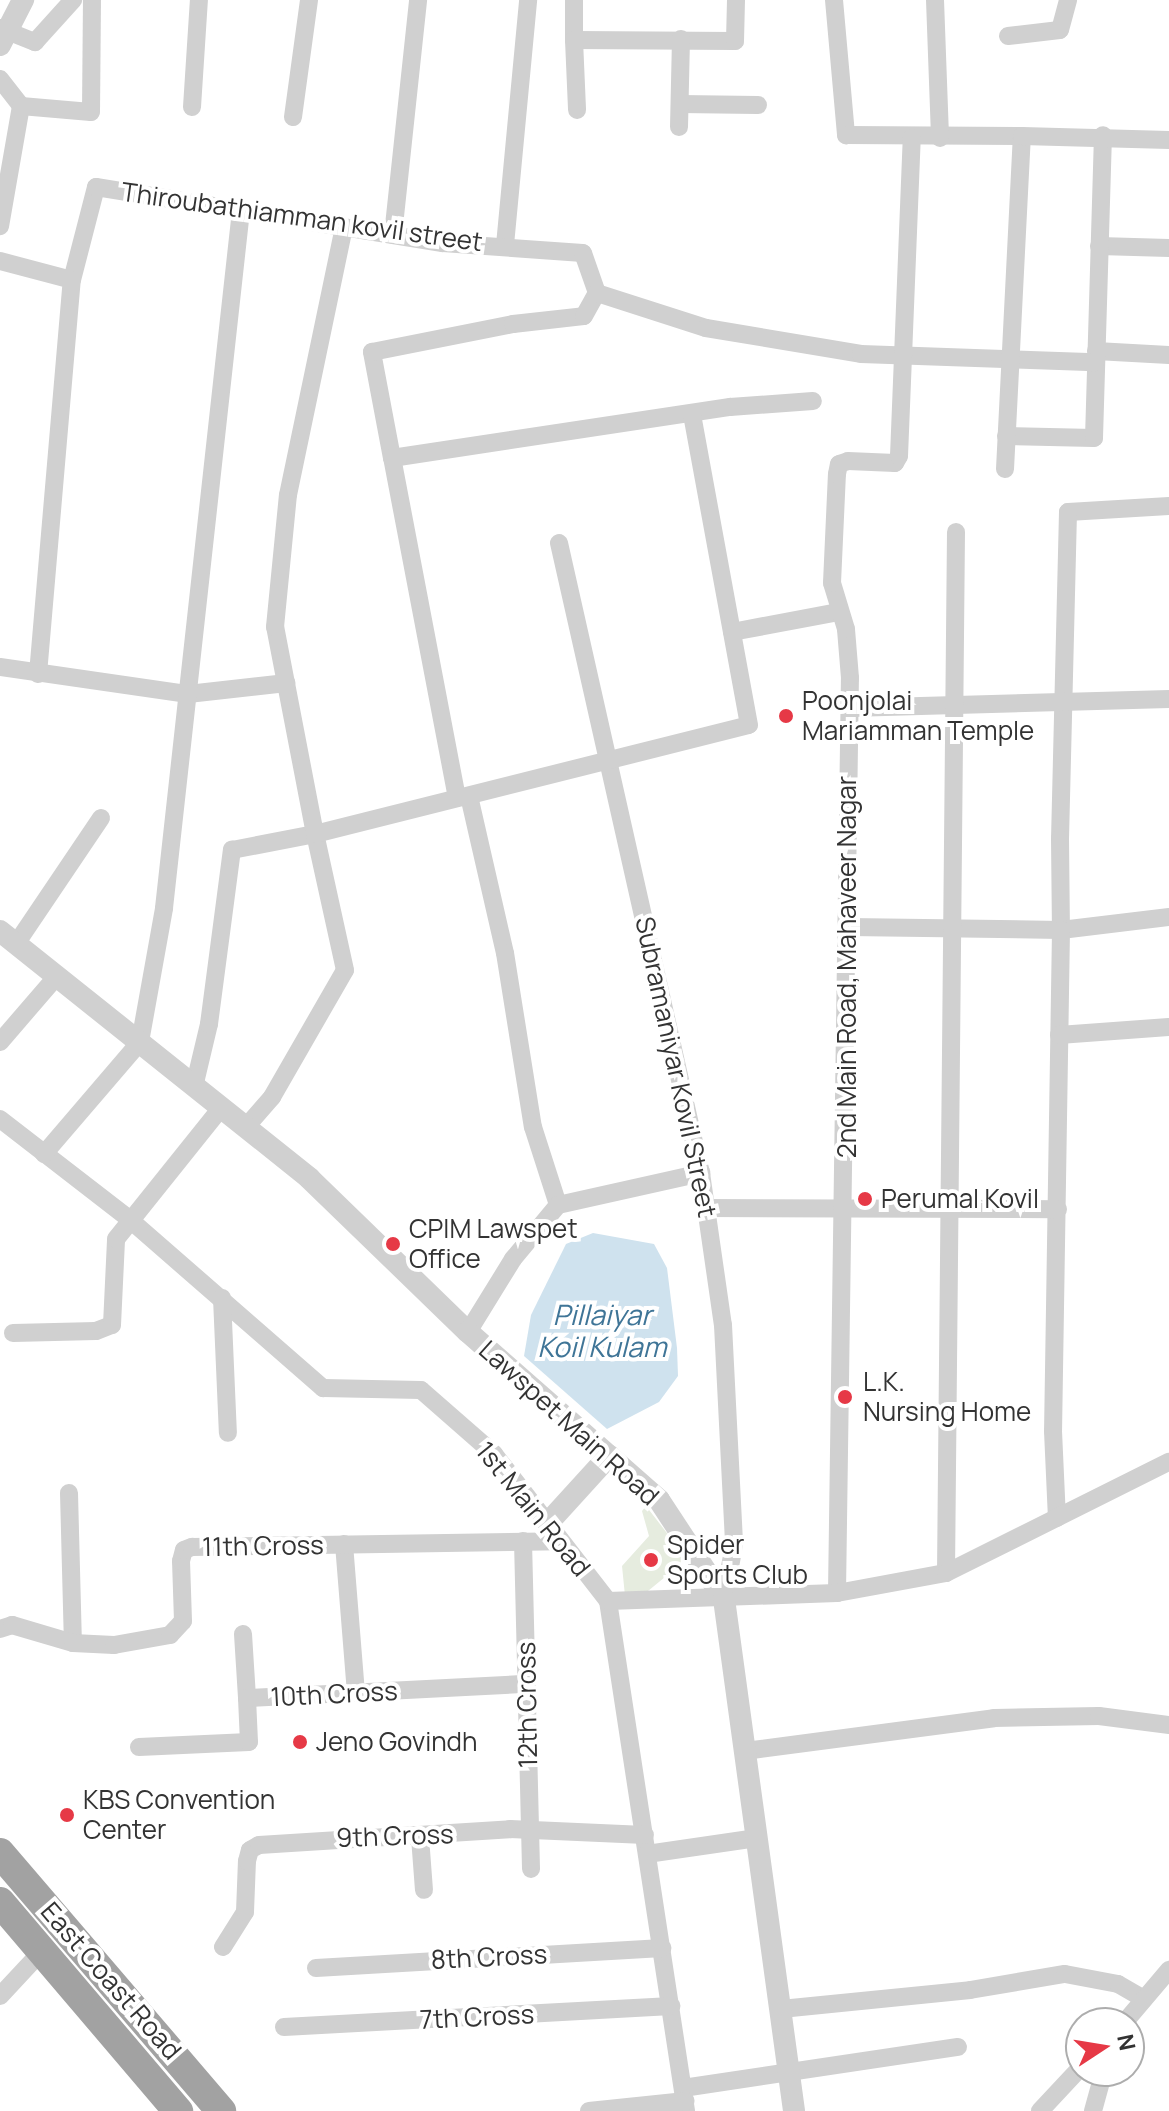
<!DOCTYPE html>
<style>
body{margin:0}
#map{position:relative;width:1169px;height:2111px;overflow:hidden;background:#fff;font-family:Manrope,sans-serif}
div>[style]{position:absolute}
.green>*{inset:0;background:#e6ecdf}
.water>*{inset:0;background:#cfe2ee}
.minor>*{height:18px;margin:-9px;padding:0 9px;transform-origin:9px;border-radius:9px;background:#d0d0d0}
.tertiary>*{height:22px;margin:-11px;padding:0 11px;transform-origin:11px;border-radius:11px;background:#d0d0d0}
.trunk>*{height:30px;margin:-15px;padding:0 15px;transform-origin:15px;border-radius:15px;background:#a2a2a2}
.dots>*{width:22px;height:22px;translate:-50% -50%;box-sizing:border-box;border:4px solid #fff;border-radius:50%}
span{translate:-50% -50%;white-space:nowrap;text-align:center;line-height:1.15;-webkit-text-stroke:8px #fff;paint-order:stroke}
.street-label{font-size:26px;color:#333}
.poi-label{font-size:26px;color:#333}
.left{translate:0 -50%;text-align:left}
.water-label{font-size:28px;color:#3f7597;font-style:italic}
.north{position:absolute;left:1065px;top:2007px;width:80px;height:80px;box-sizing:border-box;background:#fff;border:2px solid #adadad;border-radius:50%;rotate:78deg;font-size:22px;font-weight:700;line-height:32px;text-align:center;color:#333}
.north::after{content:'';display:block;margin:auto;width:28px;height:36px;background:#e63946;clip-path:polygon(50% 0,100% 100%,50% 72%,0 100%)}
</style>
<div id="map">
<div class="green">
<div style="clip-path:polygon(646px 1506px,687px 1559px,637px 1600px,625px 1596px,622px 1566px,649px 1536px,642px 1511px)"></div>
</div>
<div class="water">
<div style="clip-path:polygon(593px 1233px,654px 1244px,667px 1268px,677px 1348px,678px 1376px,659px 1402px,607px 1429px,524px 1356px,531px 1315px,566px 1244px)"></div>
</div>
<div class="minor">
<div style="left:574px;top:0;width:40px;rotate:90deg"></div>
<div style="left:574px;top:40px;width:161px;rotate:0.4deg"></div>
<div style="left:735px;top:41px;width:41px;rotate:-88.6deg"></div>
<div style="left:834px;top:0;width:136px;rotate:84.9deg"></div>
<div style="left:846px;top:135px;width:176px;rotate:0.3deg"></div>
<div style="left:935px;top:0;width:138px;rotate:87.9deg"></div>
<div style="left:0;top:28px;width:38px;rotate:22deg"></div>
<div style="left:35px;top:42px;width:57px;rotate:-47.9deg"></div>
<div style="left:1008px;top:36px;width:52px;rotate:-6.6deg"></div>
<div style="left:1060px;top:30px;width:31px;rotate:-75deg"></div>
<div style="left:574px;top:40px;width:70px;rotate:87.5deg"></div>
<div style="left:0;top:79px;width:34px;rotate:52deg"></div>
<div style="left:21px;top:106px;width:122px;rotate:99.9deg"></div>
<div style="left:680px;top:104px;width:78px;rotate:0.7deg"></div>
<div style="left:21px;top:106px;width:70px;rotate:4.9deg"></div>
<div style="left:91px;top:112px;width:112px;rotate:-89.5deg"></div>
<div style="left:192px;top:107px;width:107px;rotate:-86.3deg"></div>
<div style="left:293px;top:117px;width:118px;rotate:-82.2deg"></div>
<div style="left:679px;top:127px;width:88px;rotate:-88.7deg"></div>
<div style="left:393px;top:235px;width:236px;rotate:-83.9deg"></div>
<div style="left:505px;top:245px;width:246px;rotate:-84.6deg"></div>
<div style="left:1099px;top:246px;width:70px;rotate:1.6deg"></div>
<div style="left:0;top:261px;width:74px;rotate:14.8deg"></div>
<div style="left:72px;top:280px;width:96px;rotate:-75.5deg"></div>
<div style="left:96px;top:187px;width:351px;rotate:9.2deg"></div>
<div style="left:443px;top:243px;width:140px;rotate:4.1deg"></div>
<div style="left:583px;top:253px;width:42px;rotate:70.7deg"></div>
<div style="left:1096px;top:351px;width:73px;rotate:3.1deg"></div>
<div style="left:1006px;top:436px;width:88px;rotate:1.3deg"></div>
<div style="left:1094px;top:438px;width:303px;rotate:-88.3deg"></div>
<div style="left:392px;top:458px;width:108px;rotate:-100.7deg"></div>
<div style="left:372px;top:352px;width:144px;rotate:-11.2deg"></div>
<div style="left:513px;top:324px;width:71px;rotate:-6.4deg"></div>
<div style="left:584px;top:316px;width:26px;rotate:-61deg"></div>
<div style="left:597px;top:293px;width:114px;rotate:17.8deg"></div>
<div style="left:706px;top:328px;width:157px;rotate:9.5deg"></div>
<div style="left:861px;top:354px;width:234px;rotate:2deg"></div>
<div style="left:1005px;top:469px;width:333px;rotate:-87.1deg"></div>
<div style="left:1022px;top:136px;width:147px;rotate:1.6deg"></div>
<div style="left:1169px;top:506px;width:101px;rotate:176.6deg"></div>
<div style="left:1068px;top:512px;width:327px;rotate:91.4deg"></div>
<div style="left:1060px;top:839px;width:91px;rotate:89.4deg"></div>
<div style="left:1061px;top:930px;width:109px;rotate:-6.9deg"></div>
<div style="left:559px;top:543px;width:646px;rotate:77.3deg"></div>
<div style="left:701px;top:1173px;width:154px;rotate:81.8deg"></div>
<div style="left:723px;top:1325px;width:220px;rotate:87.1deg"></div>
<div style="left:734px;top:1545px;width:55px;rotate:100.5deg"></div>
<div style="left:732px;top:632px;width:109px;rotate:-10.6deg"></div>
<div style="left:0;top:667px;width:190px;rotate:8.2deg"></div>
<div style="left:188px;top:694px;width:99px;rotate:-6.4deg"></div>
<div style="left:38px;top:674px;width:395px;rotate:-85.1deg"></div>
<div style="left:850px;top:708px;width:319px;rotate:-1.6deg"></div>
<div style="left:469px;top:796px;width:161px;rotate:77.1deg"></div>
<div style="left:505px;top:953px;width:176px;rotate:80.9deg"></div>
<div style="left:533px;top:1127px;width:82px;rotate:72.2deg"></div>
<div style="left:457px;top:798px;width:346px;rotate:-100.8deg"></div>
<div style="left:392px;top:458px;width:342px;rotate:-8.6deg"></div>
<div style="left:730px;top:407px;width:83px;rotate:-4.1deg"></div>
<div style="left:849px;top:927px;width:212px;rotate:0.8deg"></div>
<div style="left:1061px;top:930px;width:501px;rotate:90.91deg"></div>
<div style="left:1053px;top:1431px;width:87px;rotate:87.4deg"></div>
<div style="left:16px;top:944px;width:152px;rotate:-56deg"></div>
<div style="left:1059px;top:1035px;width:110px;rotate:-4.2deg"></div>
<div style="left:0;top:1042px;width:87px;rotate:-49.2deg"></div>
<div style="left:194px;top:1087px;width:65px;rotate:-76.6deg"></div>
<div style="left:209px;top:1024px;width:176px;rotate:-82.5deg"></div>
<div style="left:232px;top:850px;width:85px;rotate:-10.9deg"></div>
<div style="left:315px;top:834px;width:211px;rotate:-100.9deg"></div>
<div style="left:275px;top:627px;width:133px;rotate:-84.4deg"></div>
<div style="left:288px;top:495px;width:274px;rotate:-78.2deg"></div>
<div style="left:0;top:1119px;width:162px;rotate:37.7deg"></div>
<div style="left:128px;top:1218px;width:259px;rotate:41.1deg"></div>
<div style="left:323px;top:1388px;width:98px;rotate:1.2deg"></div>
<div style="left:421px;top:1390px;width:97px;rotate:41.2deg"></div>
<div style="left:494px;top:1454px;width:186px;rotate:52.2deg"></div>
<div style="left:608px;top:1601px;width:516px;rotate:81.3deg"></div>
<div style="left:246px;top:1127px;width:40px;rotate:-49deg"></div>
<div style="left:272px;top:1097px;width:146px;rotate:-60.1deg"></div>
<div style="left:345px;top:970px;width:139px;rotate:-102.4deg"></div>
<div style="left:315px;top:834px;width:447px;rotate:-14.1deg"></div>
<div style="left:749px;top:725px;width:315px;rotate:-100.4deg"></div>
<div style="left:44px;top:1154px;width:148px;rotate:-49.4deg"></div>
<div style="left:140px;top:1042px;width:136px;rotate:-79.8deg"></div>
<div style="left:164px;top:908px;width:702px;rotate:-83.7deg"></div>
<div style="left:706px;top:1208px;width:352px;rotate:0.2deg"></div>
<div style="left:222px;top:1298px;width:135px;rotate:87.5deg"></div>
<div style="left:468px;top:1332px;width:86px;rotate:-58.3deg"></div>
<div style="left:513px;top:1259px;width:70px;rotate:-50.2deg"></div>
<div style="left:558px;top:1205px;width:147px;rotate:-12.6deg"></div>
<div style="left:13px;top:1333px;width:83px;rotate:-1.4deg"></div>
<div style="left:96px;top:1331px;width:17px;rotate:-21deg"></div>
<div style="left:112px;top:1325px;width:86px;rotate:-87.3deg"></div>
<div style="left:116px;top:1239px;width:168px;rotate:-51.3deg"></div>
<div style="left:69px;top:1493px;width:150px;rotate:88.5deg"></div>
<div style="left:523px;top:1541px;width:328px;rotate:88.6deg"></div>
<div style="left:344px;top:1544px;width:149px;rotate:85.4deg"></div>
<div style="left:946px;top:1573px;width:1041px;rotate:-89.45deg"></div>
<div style="left:837px;top:1593px;width:915px;rotate:-89.19deg"></div>
<div style="left:850px;top:678px;width:49px;rotate:-94.7deg"></div>
<div style="left:846px;top:629px;width:48px;rotate:-106.9deg"></div>
<div style="left:832px;top:583px;width:109px;rotate:-87.4deg"></div>
<div style="left:837px;top:474px;width:10px;rotate:-79deg"></div>
<div style="left:839px;top:464px;width:9px;rotate:-18deg"></div>
<div style="left:848px;top:461px;width:47px;rotate:2.4deg"></div>
<div style="left:895px;top:463px;width:8px;rotate:-60deg"></div>
<div style="left:899px;top:456px;width:318px;rotate:-87.7deg"></div>
<div style="left:608px;top:1601px;width:229px;rotate:-2deg"></div>
<div style="left:837px;top:1593px;width:111px;rotate:-10.4deg"></div>
<div style="left:946px;top:1573px;width:249px;rotate:-26.5deg"></div>
<div style="left:0;top:1629px;width:13px;rotate:-18deg"></div>
<div style="left:12px;top:1625px;width:64px;rotate:16.4deg"></div>
<div style="left:73px;top:1643px;width:41px;rotate:2.8deg"></div>
<div style="left:114px;top:1645px;width:57px;rotate:-10.1deg"></div>
<div style="left:170px;top:1635px;width:19px;rotate:-47deg"></div>
<div style="left:183px;top:1621px;width:60px;rotate:-91.9deg"></div>
<div style="left:181px;top:1561px;width:11px;rotate:-75deg"></div>
<div style="left:184px;top:1550px;width:9px;rotate:-21deg"></div>
<div style="left:192px;top:1547px;width:369px;rotate:-0.9deg"></div>
<div style="left:243px;top:1634px;width:64px;rotate:86.4deg"></div>
<div style="left:139px;top:1747px;width:110px;rotate:-2.6deg"></div>
<div style="left:249px;top:1742px;width:44px;rotate:-92.6deg"></div>
<div style="left:247px;top:1698px;width:280px;rotate:-2.9deg"></div>
<div style="left:745px;top:1751px;width:251px;rotate:-7.5deg"></div>
<div style="left:994px;top:1718px;width:105px;rotate:-1.1deg"></div>
<div style="left:1099px;top:1716px;width:71px;rotate:7.3deg"></div>
<div style="left:420px;top:1837px;width:53px;rotate:85.7deg"></div>
<div style="left:647px;top:1854px;width:111px;rotate:-8.3deg"></div>
<div style="left:223px;top:1947px;width:41px;rotate:-57.8deg"></div>
<div style="left:245px;top:1912px;width:51px;rotate:-87.8deg"></div>
<div style="left:247px;top:1861px;width:11px;rotate:-75deg"></div>
<div style="left:250px;top:1850px;width:10px;rotate:-29deg"></div>
<div style="left:259px;top:1845px;width:252px;rotate:-3.6deg"></div>
<div style="left:510px;top:1829px;width:135px;rotate:2.5deg"></div>
<div style="left:316px;top:1968px;width:347px;rotate:-3.3deg"></div>
<div style="left:0;top:1996px;width:62px;rotate:-47deg"></div>
<div style="left:781px;top:2009px;width:190px;rotate:-5.7deg"></div>
<div style="left:970px;top:1990px;width:96px;rotate:-9.6deg"></div>
<div style="left:1065px;top:1974px;width:54px;rotate:10.7deg"></div>
<div style="left:1118px;top:1984px;width:30px;rotate:30deg"></div>
<div style="left:1124px;top:2023px;width:70px;rotate:-49.7deg"></div>
<div style="left:284px;top:2027px;width:388px;rotate:-3.1deg"></div>
<div style="left:683px;top:2088px;width:278px;rotate:-8.5deg"></div>
<div style="left:589px;top:2111px;width:97px;rotate:-5.9deg"></div>
<div style="left:1040px;top:2111px;width:60px;rotate:-47deg"></div>
<div style="left:1093px;top:2111px;width:41px;rotate:-74.6deg"></div>
</div>
<div class="tertiary">
<div style="left:0;top:45px;width:51px;rotate:-62.9deg"></div>
<div style="left:0;top:931px;width:396px;rotate:38.6deg"></div>
<div style="left:309px;top:1178px;width:221px;rotate:44.1deg"></div>
<div style="left:468px;top:1332px;width:254px;rotate:41.3deg"></div>
<div style="left:659px;top:1500px;width:118px;rotate:56.7deg"></div>
<div style="left:724px;top:1599px;width:517px;rotate:82.21deg"></div>
<div style="left:548px;top:1523px;width:91px;rotate:-47.7deg"></div>
</div>
<div class="trunk">
<div style="left:0;top:1853px;width:340px;rotate:49.4deg"></div>
<div style="left:0;top:1902px;width:275px;rotate:49.6deg"></div>
</div>
<div class="dots">
<div style="left:786px;top:716px;background:#e63946"></div>
<div style="left:865px;top:1199px;background:#e63946"></div>
<div style="left:393px;top:1244px;background:#e63946"></div>
<div style="left:845px;top:1397px;background:#e63946"></div>
<div style="left:651px;top:1560px;background:#e63946"></div>
<div style="left:300px;top:1742px;background:#e63946"></div>
<div style="left:67px;top:1815px;background:#e63946"></div>
</div>
<div class="street-label">
<span style="left:302px;top:217px;rotate:8deg">Thiroubathiamman kovil street</span>
<span style="left:847px;top:967px;rotate:-90deg">2nd Main Road, Mahaveer Nagar</span>
<span style="left:676px;top:1067px;rotate:78deg">Subramaniyar Kovil Street</span>
<span style="left:569px;top:1423px;rotate:42deg">Lawspet Main Road</span>
<span style="left:533px;top:1509px;rotate:51deg">1st Main Road</span>
<span style="left:263px;top:1546px;rotate:-1deg">11th Cross</span>
<span style="left:334px;top:1694px;rotate:-3deg">10th Cross</span>
<span style="left:527px;top:1705px;rotate:-91deg">12th Cross</span>
<span style="left:395px;top:1836px;rotate:-2deg">9th Cross</span>
<span style="left:489px;top:1957px;rotate:-3deg">8th Cross</span>
<span style="left:111px;top:1981px;rotate:49deg">East Coast Road</span>
<span style="left:477px;top:2017px;rotate:-3deg">7th Cross</span>
</div>
<div class="poi-label">
<span class="left" style="left:802px;top:716px">Poonjolai<br>Mariamman Temple</span>
<span class="left" style="left:881px;top:1199px">Perumal Kovil</span>
<span class="left" style="left:409px;top:1244px">CPIM Lawspet<br>Office</span>
<span class="left" style="left:863px;top:1397px">L.K.<br>Nursing Home</span>
<span class="left" style="left:667px;top:1560px">Spider<br>Sports Club</span>
<span class="left" style="left:316px;top:1742px">Jeno Govindh</span>
<span class="left" style="left:83px;top:1815px">KBS Convention<br>Center</span>
</div>
<div class="water-label">
<span style="left:602px;top:1330px">Pillaiyar<br>Koil Kulam</span>
</div>
<div class="north">N</div>
</div>
